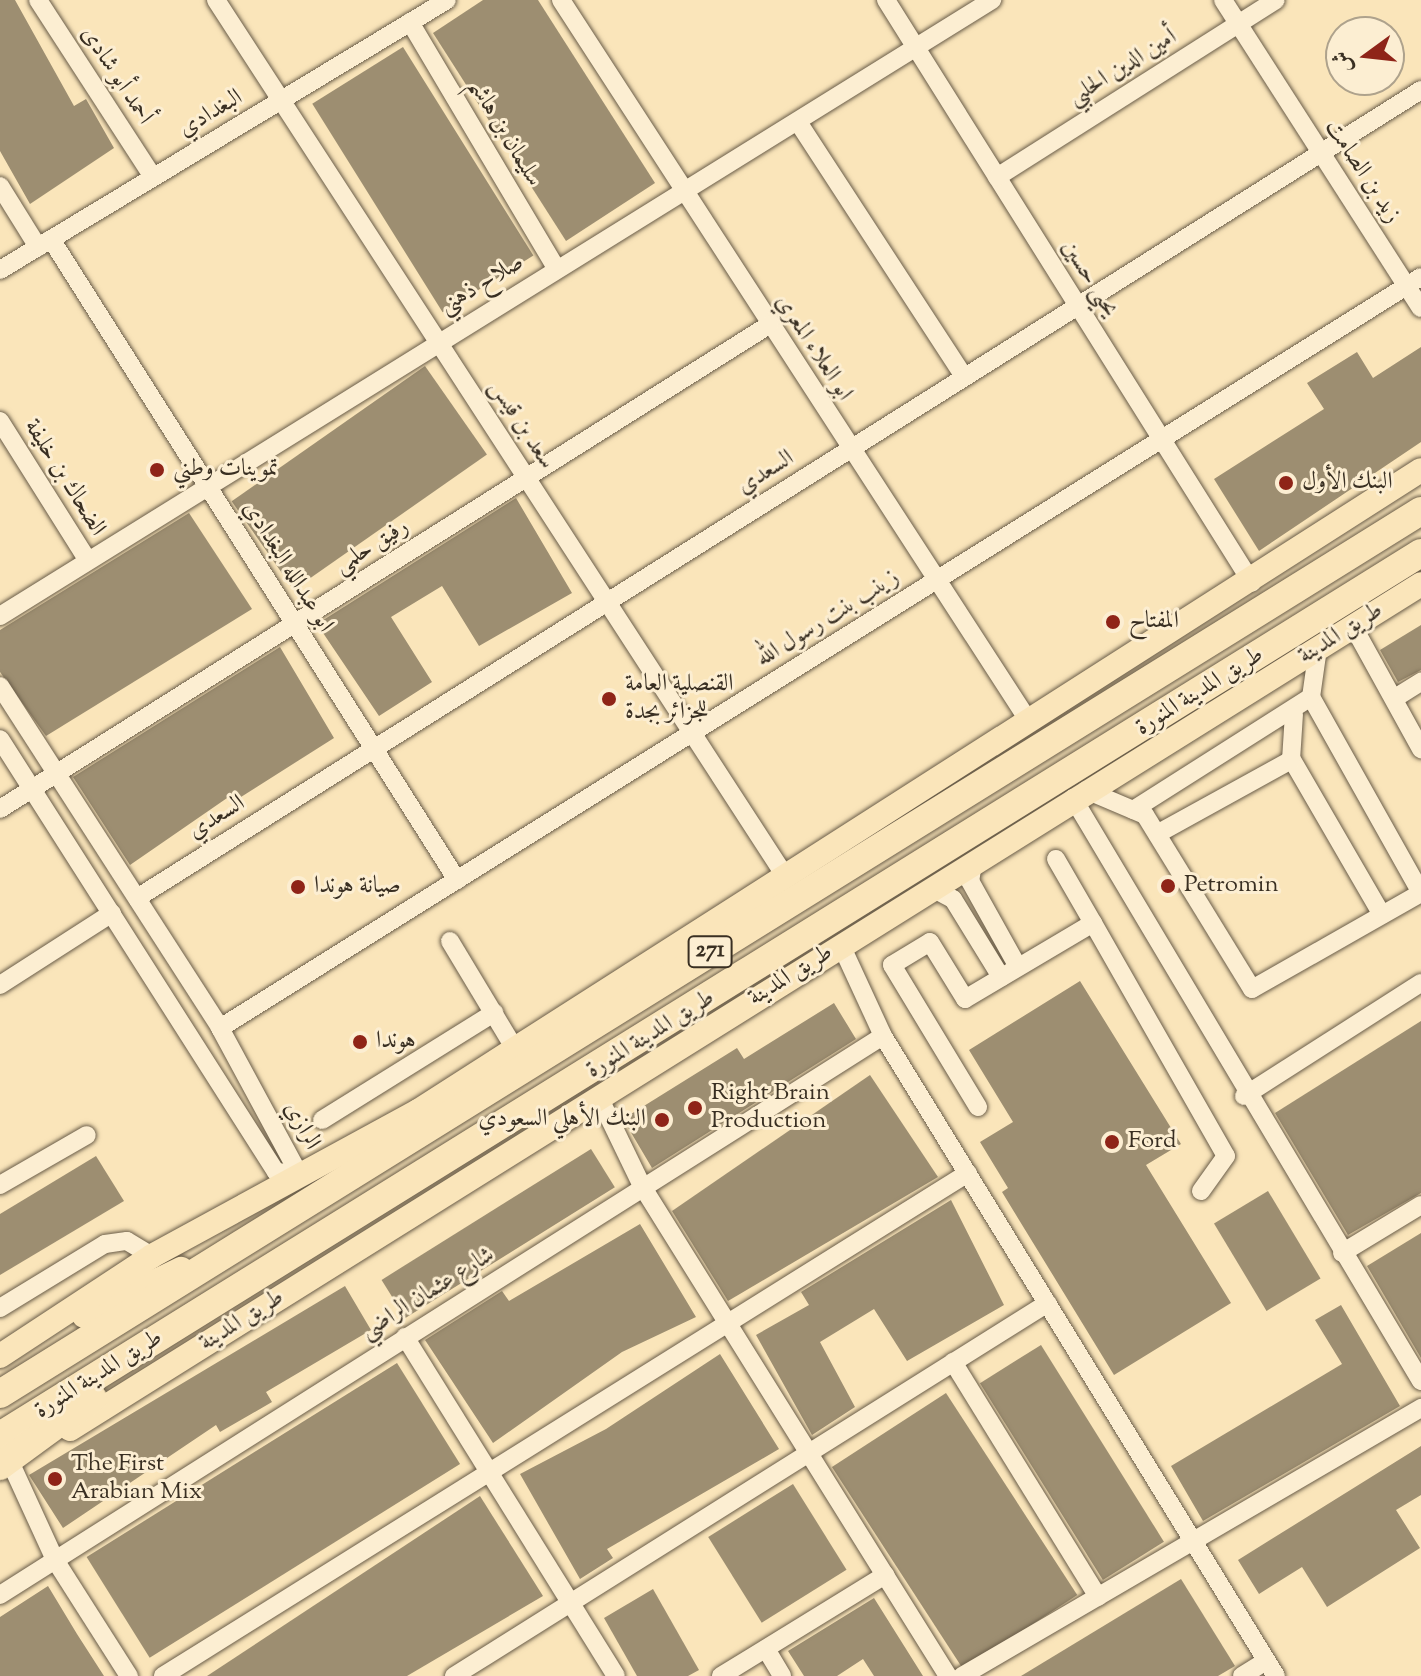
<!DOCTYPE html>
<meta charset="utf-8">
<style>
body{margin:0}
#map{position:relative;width:1421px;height:1676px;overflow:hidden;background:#fae5ba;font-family:"Sorts Mill Goudy",Amiri,serif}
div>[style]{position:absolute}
.building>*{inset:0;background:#9d8e71;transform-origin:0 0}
.roads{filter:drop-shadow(0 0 2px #695c48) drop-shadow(0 0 2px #695c48)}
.minor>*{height:18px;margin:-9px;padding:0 9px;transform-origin:9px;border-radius:9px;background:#fceed2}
.major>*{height:24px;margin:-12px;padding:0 12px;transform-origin:12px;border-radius:12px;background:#fae5ba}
.highway>*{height:28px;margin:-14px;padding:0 14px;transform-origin:14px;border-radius:14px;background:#fae5ba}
.dots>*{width:22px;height:22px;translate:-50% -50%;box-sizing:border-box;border:4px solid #fceed2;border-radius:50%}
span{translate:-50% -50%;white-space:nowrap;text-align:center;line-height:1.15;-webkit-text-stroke:6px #fceed2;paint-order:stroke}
.shield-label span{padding:2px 6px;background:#fceed2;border:2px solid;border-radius:6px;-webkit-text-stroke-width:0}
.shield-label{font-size:22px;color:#392f22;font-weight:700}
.street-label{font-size:24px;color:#392f22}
.poi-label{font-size:24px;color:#392f22}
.left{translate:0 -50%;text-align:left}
.right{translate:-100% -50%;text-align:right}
.north{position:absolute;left:1325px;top:16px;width:80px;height:80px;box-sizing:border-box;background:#fceed2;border:2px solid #aea28c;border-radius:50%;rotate:255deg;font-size:22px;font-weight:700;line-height:32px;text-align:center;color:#392f22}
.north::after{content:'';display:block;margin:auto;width:28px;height:36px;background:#8f2418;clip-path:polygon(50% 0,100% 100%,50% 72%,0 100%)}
</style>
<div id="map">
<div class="building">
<div style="clip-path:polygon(0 0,15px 0,74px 106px,86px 99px,114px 148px,30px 204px,0 151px)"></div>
<div style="clip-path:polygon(483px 0,538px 0,655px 183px,566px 241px,433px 33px)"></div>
<div style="left:403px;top:47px;width:246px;height:107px;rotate:58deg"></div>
<div style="clip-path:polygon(1421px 347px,1421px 442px,1259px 551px,1214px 479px,1324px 409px,1307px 383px,1357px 352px,1373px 378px)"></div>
<div style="left:425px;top:366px;width:108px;height:236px;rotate:55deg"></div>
<div style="clip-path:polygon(516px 498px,572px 593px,479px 646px,442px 586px,391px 617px,432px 682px,379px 716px,317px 624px)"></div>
<div style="clip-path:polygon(189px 513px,252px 609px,46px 736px,0 672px,0 630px)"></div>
<div style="clip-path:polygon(1421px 625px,1421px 670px,1398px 682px,1380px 650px)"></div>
<div style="clip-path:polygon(280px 647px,334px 738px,233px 802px,230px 796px,130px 865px,73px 777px)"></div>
<div style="clip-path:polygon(1080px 981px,1181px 1144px,1146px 1165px,1231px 1303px,1114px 1375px,1002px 1192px,1008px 1188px,980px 1142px,1013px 1122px,969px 1050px)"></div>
<div style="clip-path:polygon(834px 1003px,856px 1039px,652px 1168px,623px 1119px,737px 1048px,744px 1059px)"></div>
<div style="clip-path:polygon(1421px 1021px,1421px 1193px,1348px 1235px,1275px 1113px)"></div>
<div style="clip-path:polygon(870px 1075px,938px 1177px,728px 1301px,672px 1211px)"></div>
<div style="left:591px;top:1149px;width:45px;height:247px;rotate:58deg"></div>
<div style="clip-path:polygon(96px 1156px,124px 1201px,0 1275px,0 1214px)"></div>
<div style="left:1268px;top:1191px;width:102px;height:63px;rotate:59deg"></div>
<div style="clip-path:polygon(951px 1200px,1004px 1305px,907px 1361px,874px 1309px,820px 1342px,855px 1407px,812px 1435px,756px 1335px,809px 1305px,801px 1292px)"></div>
<div style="clip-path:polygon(640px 1224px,696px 1317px,622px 1352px,493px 1443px,425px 1340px,502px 1291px,509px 1301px)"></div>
<div style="clip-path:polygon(1421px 1233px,1421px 1358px,1367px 1266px)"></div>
<div style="clip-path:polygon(345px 1286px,371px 1330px,266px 1392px,272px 1402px,220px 1432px,216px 1425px,63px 1528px,29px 1475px)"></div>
<div style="clip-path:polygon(1341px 1305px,1400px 1406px,1203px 1521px,1171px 1466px,1342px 1364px,1315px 1320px)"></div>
<div style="left:1041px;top:1345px;width:232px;height:72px;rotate:58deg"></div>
<div style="clip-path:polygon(720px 1354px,779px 1449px,607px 1549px,613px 1558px,580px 1579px,520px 1474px,606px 1429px)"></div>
<div style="left:397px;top:1363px;width:119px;height:366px;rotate:58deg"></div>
<div style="left:946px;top:1393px;width:241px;height:136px;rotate:57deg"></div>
<div style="clip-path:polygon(1421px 1446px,1421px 1495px,1396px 1510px,1420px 1548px,1327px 1607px,1302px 1567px,1259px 1594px,1238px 1560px)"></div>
<div style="left:793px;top:1484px;width:101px;height:100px;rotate:58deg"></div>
<div style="clip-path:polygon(480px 1496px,543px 1596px,407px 1676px,207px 1676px)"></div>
<div style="clip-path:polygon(1181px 1579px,1235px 1666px,1218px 1676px,1021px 1676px)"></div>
<div style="clip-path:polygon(48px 1586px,77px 1634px,104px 1676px,0 1676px,0 1617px)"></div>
<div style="clip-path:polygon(653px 1589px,699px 1670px,688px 1676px,637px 1676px,604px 1618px)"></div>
<div style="clip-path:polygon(874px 1598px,923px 1676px,874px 1676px,863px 1659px,837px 1676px,804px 1676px,788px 1651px)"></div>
</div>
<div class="roads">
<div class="minor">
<div style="left:38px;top:0;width:211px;rotate:57deg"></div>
<div style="left:216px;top:0;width:1045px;rotate:56.99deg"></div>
<div style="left:561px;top:0;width:858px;rotate:57.03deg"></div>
<div style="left:886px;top:0;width:688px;rotate:57.88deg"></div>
<div style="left:1223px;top:0;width:366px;rotate:57.3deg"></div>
<div style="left:410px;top:22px;width:286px;rotate:59.3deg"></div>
<div style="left:798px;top:122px;width:304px;rotate:56.9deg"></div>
<div style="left:997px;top:177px;width:330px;rotate:-32.4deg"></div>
<div style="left:0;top:186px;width:72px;rotate:58.1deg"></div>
<div style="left:51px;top:239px;width:759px;rotate:57.65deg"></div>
<div style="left:0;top:270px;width:522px;rotate:-31.13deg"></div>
<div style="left:0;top:421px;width:165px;rotate:57.8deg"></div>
<div style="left:0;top:616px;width:1168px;rotate:-31.84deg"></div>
<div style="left:1353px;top:626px;width:141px;rotate:61.1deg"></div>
<div style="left:1318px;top:648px;width:49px;rotate:98.1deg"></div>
<div style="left:1311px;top:697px;width:225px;rotate:60.7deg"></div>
<div style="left:0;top:686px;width:407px;rotate:57.2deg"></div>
<div style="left:220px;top:1028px;width:166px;rotate:61.6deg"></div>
<div style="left:299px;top:1174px;width:23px;rotate:-175deg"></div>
<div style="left:276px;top:1172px;width:513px;rotate:-122.51deg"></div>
<div style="left:1395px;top:698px;width:31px;rotate:-32deg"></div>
<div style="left:1291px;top:758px;width:181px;rotate:59.9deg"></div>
<div style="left:1086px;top:790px;width:64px;rotate:23deg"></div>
<div style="left:1145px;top:815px;width:204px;rotate:58.4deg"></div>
<div style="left:1252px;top:989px;width:194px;rotate:-29.6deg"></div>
<div style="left:1073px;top:798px;width:679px;rotate:59.17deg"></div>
<div style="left:0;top:809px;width:909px;rotate:-32.19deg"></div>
<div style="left:1133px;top:810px;width:211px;rotate:-32.4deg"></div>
<div style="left:1157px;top:834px;width:153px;rotate:-28.9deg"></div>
<div style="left:1291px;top:760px;width:46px;rotate:-86.3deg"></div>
<div style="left:973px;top:863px;width:18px;rotate:99deg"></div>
<div style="left:970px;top:881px;width:98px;rotate:60.8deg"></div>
<div style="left:932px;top:888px;width:24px;rotate:28deg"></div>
<div style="left:953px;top:899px;width:92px;rotate:58.4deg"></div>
<div style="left:137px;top:898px;width:1517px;rotate:-32.18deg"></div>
<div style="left:1093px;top:923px;width:268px;rotate:60.3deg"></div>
<div style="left:1226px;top:1156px;width:43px;rotate:125.5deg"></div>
<div style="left:450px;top:941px;width:126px;rotate:59deg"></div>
<div style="left:841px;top:945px;width:100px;rotate:65.2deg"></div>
<div style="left:883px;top:1036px;width:751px;rotate:58.45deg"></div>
<div style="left:0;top:985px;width:133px;rotate:-32.7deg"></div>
<div style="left:220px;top:1028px;width:1416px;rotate:-32.02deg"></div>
<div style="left:1244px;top:1096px;width:210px;rotate:-32.6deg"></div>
<div style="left:599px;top:1097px;width:99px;rotate:64.2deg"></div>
<div style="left:642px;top:1186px;width:578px;rotate:58.02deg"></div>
<div style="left:978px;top:1107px;width:166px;rotate:-121.2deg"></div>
<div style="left:892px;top:965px;width:44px;rotate:-31.2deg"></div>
<div style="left:930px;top:942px;width:67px;rotate:58.4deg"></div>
<div style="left:965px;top:999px;width:149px;rotate:-30.7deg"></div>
<div style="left:1093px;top:923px;width:74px;rotate:-120deg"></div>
<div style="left:322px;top:1120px;width:203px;rotate:-31.9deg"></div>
<div style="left:0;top:1185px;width:100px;rotate:-29.9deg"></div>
<div style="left:1342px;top:1253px;width:92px;rotate:-31.3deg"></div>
<div style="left:0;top:1308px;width:123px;rotate:-31.4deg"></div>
<div style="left:105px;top:1244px;width:22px;rotate:-8deg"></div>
<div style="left:127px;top:1241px;width:29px;rotate:31deg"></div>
<div style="left:405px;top:1337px;width:399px;rotate:58.1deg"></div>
<div style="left:953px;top:1362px;width:276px;rotate:58.3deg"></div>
<div style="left:12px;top:1466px;width:103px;rotate:65.4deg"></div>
<div style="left:55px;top:1560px;width:138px;rotate:57.5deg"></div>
<div style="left:0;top:1595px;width:1045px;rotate:-32.34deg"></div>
<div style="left:766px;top:1649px;width:31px;rotate:59deg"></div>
<div style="left:163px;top:1676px;width:949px;rotate:-32deg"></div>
<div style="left:454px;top:1676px;width:701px;rotate:-32.13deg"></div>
<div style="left:721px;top:1676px;width:193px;rotate:-31.6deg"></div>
<div style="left:962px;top:1676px;width:532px;rotate:-30.28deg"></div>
<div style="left:1242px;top:1676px;width:28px;rotate:-32deg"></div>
</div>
<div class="major">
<div style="left:84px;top:1316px;width:108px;rotate:-25.9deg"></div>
<div style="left:0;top:1356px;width:182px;rotate:-33.3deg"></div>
<div style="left:152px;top:1256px;width:303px;rotate:-28.6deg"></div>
<div style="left:418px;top:1111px;width:1190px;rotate:-32.58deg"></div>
<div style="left:70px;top:1429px;width:1593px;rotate:-32.02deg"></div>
</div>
<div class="highway">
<div style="left:0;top:1394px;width:1673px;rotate:-31.86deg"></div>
<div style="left:0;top:1436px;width:1673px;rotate:-31.86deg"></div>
<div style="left:0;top:1466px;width:115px;rotate:-36.2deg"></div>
</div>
</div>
<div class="dots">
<div style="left:157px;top:470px;background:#8f2418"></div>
<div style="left:1286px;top:483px;background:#8f2418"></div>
<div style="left:1113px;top:622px;background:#8f2418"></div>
<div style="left:609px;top:699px;background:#8f2418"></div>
<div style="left:1168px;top:886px;background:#8f2418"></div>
<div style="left:298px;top:887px;background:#8f2418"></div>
<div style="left:360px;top:1042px;background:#8f2418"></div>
<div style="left:695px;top:1108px;background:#8f2418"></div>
<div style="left:662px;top:1120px;background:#8f2418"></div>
<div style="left:1112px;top:1142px;background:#8f2418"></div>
<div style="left:55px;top:1479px;background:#8f2418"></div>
</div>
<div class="shield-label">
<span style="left:710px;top:952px">271</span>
</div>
<div class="street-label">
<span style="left:1123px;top:68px;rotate:-32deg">أمين الدين الحلبي</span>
<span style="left:116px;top:76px;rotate:57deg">أحمد أبو شادى</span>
<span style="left:211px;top:114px;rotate:-31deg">البغدادي</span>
<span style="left:504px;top:133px;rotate:59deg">سليمان بن هاشم</span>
<span style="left:1362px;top:172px;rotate:57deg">زيد بن الصامت</span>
<span style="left:1089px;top:279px;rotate:58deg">يحيى حسين</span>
<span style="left:482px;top:285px;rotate:-31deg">صلاح ذهني</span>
<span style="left:813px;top:348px;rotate:57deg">ابو العلاء المعري</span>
<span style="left:521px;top:425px;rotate:57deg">سعد بن قيس</span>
<span style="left:766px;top:473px;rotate:-32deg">السعدي</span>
<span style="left:64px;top:478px;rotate:58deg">الضحاك بن خليفة</span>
<span style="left:372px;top:547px;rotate:-32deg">رفيق حلمي</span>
<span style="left:287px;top:567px;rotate:58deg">ابو عبدالله البغدادي</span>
<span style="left:828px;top:619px;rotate:-32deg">زينب بنت رسول الله</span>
<span style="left:1341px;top:634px;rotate:-32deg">طريق المدينة</span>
<span style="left:1200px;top:692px;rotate:-32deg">طريق المدينة المنورة</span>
<span style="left:217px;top:818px;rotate:-32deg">السعدي</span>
<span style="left:791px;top:976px;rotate:-32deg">طريق المدينة</span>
<span style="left:651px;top:1035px;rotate:-32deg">طريق المدينة المنورة</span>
<span style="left:301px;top:1126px;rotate:62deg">الرازي</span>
<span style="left:428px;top:1294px;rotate:-32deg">شارع عثمان الراضي</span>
<span style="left:242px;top:1321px;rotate:-32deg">طريق المدينة</span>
<span style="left:99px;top:1375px;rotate:-32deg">طريق المدينة المنورة</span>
</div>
<div class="poi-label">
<span class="left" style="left:173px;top:470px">تموينات وطني</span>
<span class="left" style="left:1302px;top:483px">البنك الأول</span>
<span class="left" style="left:1129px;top:622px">المفتاح</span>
<span class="left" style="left:625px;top:699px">القنصلية العامة<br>للجزائر بجدة</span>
<span class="left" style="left:1184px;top:886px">Petromin</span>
<span class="left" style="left:314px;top:887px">صيانة هوندا</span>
<span class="left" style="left:376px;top:1042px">هوندا</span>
<span class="left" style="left:711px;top:1108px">Right Brain<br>Production</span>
<span class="right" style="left:646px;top:1120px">البنك الأهلي السعودي</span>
<span class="left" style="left:1128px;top:1142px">Ford</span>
<span class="left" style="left:71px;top:1479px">The First<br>Arabian Mix</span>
</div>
<div class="north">ش</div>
</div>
